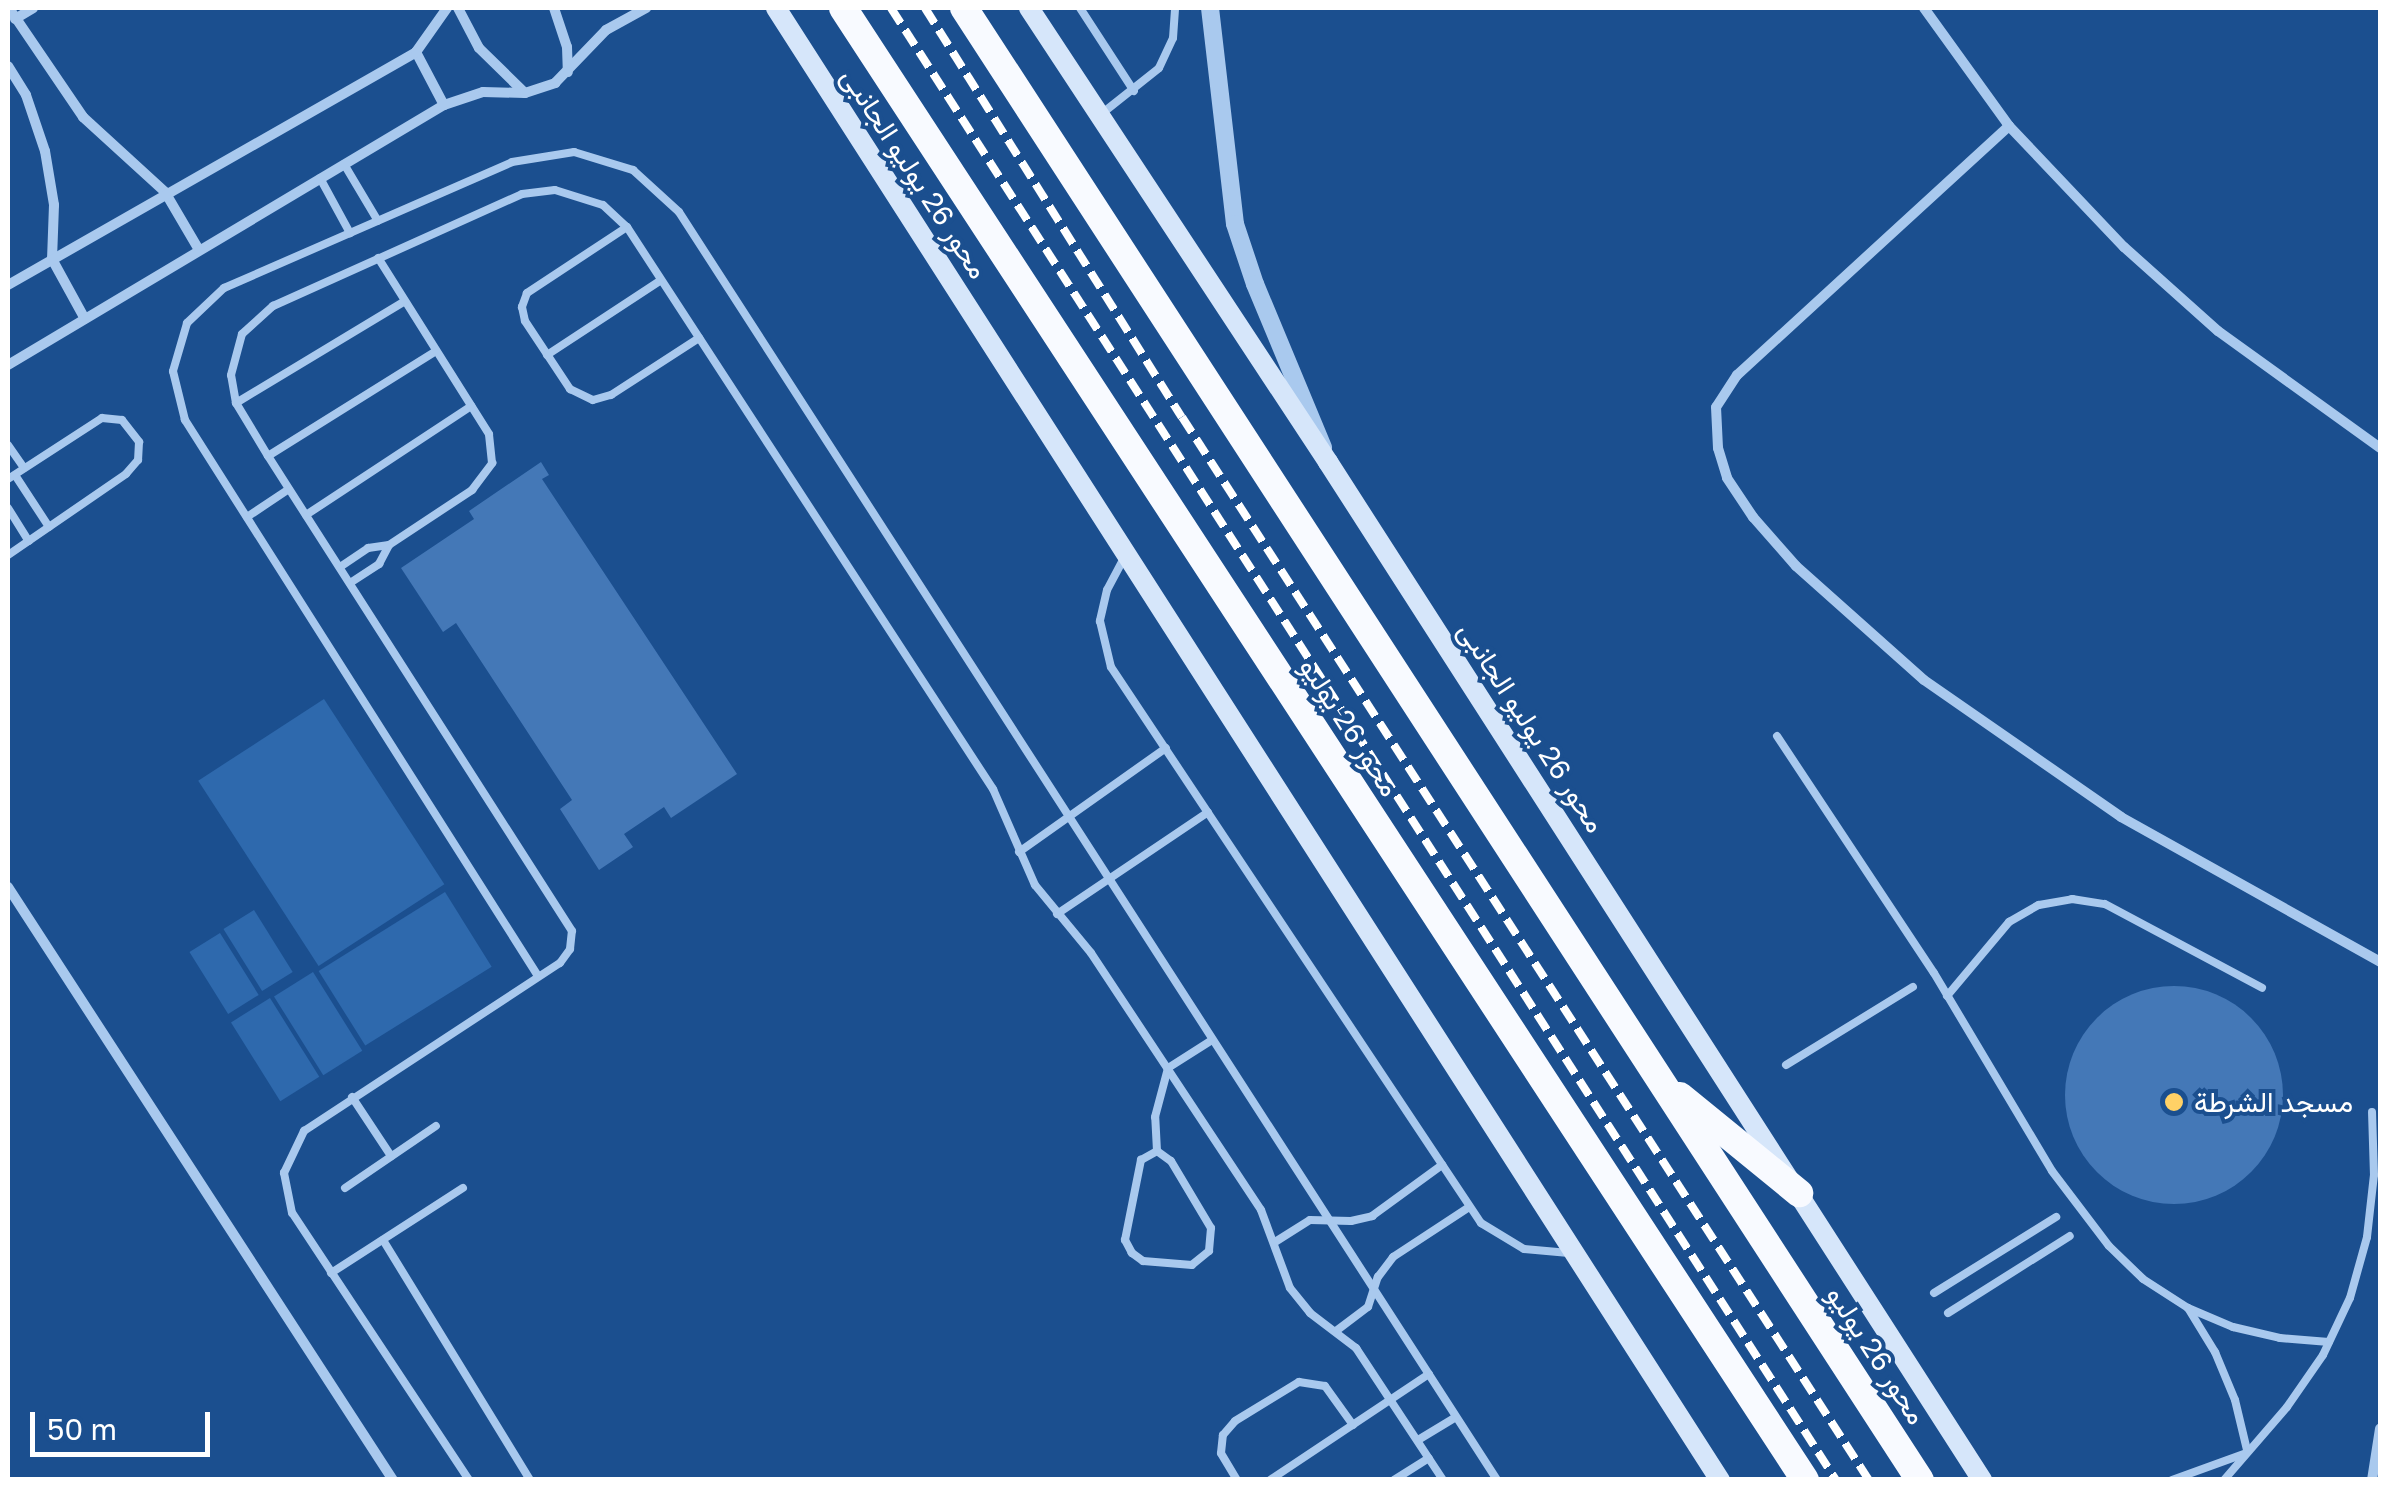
<!DOCTYPE html>
<meta charset="utf-8">
<style>
body{margin:0}
#map{position:relative;width:2388px;height:1487px;overflow:hidden;background:#1b4f8f;font-family:"Golos Text",Vazirmatn,sans-serif}
div>[style]{position:absolute}
.green>*{inset:0;background:#2e69ad;transform-origin:0 0}
.building>*{inset:0;background:#4478b7}
.round{border-radius:50%}
.service>*{height:8px;margin:-4px;padding:0 4px;transform-origin:4px;border-radius:4px;background:#a9c9ee}
.minor>*{height:10px;margin:-5px;padding:0 5px;transform-origin:5px;border-radius:5px;background:#a9c9ee}
.tertiary>*{height:18px;margin:-9px;padding:0 9px;transform-origin:9px;border-radius:9px;background:#a9c9ee}
.secondary>*{height:20px;margin:-10px;padding:0 10px;transform-origin:10px;border-radius:10px;background:#d6e6fa}
.trunk>*{height:28px;margin:-14px;padding:0 14px;transform-origin:14px;border-radius:14px;background:#f8faff}
.rail>*{height:8px;margin-top:-4px;transform-origin:0;background:repeating-linear-gradient(90deg,#fff 0 18px,transparent 0 26px)}
.dots>*{width:28px;height:28px;translate:-50% -50%;box-sizing:border-box;border:5px solid #1b4f8f;border-radius:50%}
span{translate:-50% -50%;white-space:nowrap;text-align:center;line-height:1.15;-webkit-text-stroke:8px #1b4f8f;paint-order:stroke}
.street-label{font-size:28px;color:#fff}
.poi-label{font-size:28px;color:#fff}
.left{translate:0 -50%;text-align:left}
.frame{position:absolute;inset:0;border:10px solid #fff;pointer-events:none}
.scale{position:absolute;left:30px;top:1412px;width:180px;height:45px;box-sizing:border-box;border:5px solid #fff;border-top:0;padding-left:12px;font-size:30px;line-height:35px;white-space:nowrap;color:#fff;-webkit-text-stroke:8px #1b4f8f;paint-order:stroke}
</style>
<div id="map">
<div class="green">
<div style="left:324px;top:699px;width:221px;height:150px;rotate:57deg"></div>
<div style="left:445px;top:892px;width:88px;height:149px;rotate:58deg"></div>
<div style="left:254px;top:910px;width:73px;height:36px;rotate:58deg"></div>
<div style="left:220px;top:933px;width:73px;height:36px;rotate:58deg"></div>
<div style="left:313px;top:972px;width:93px;height:46px;rotate:58deg"></div>
<div style="left:270px;top:998px;width:93px;height:46px;rotate:58deg"></div>
</div>
<div class="building">
<div style="clip-path:polygon(541px 462px,549px 475px,542px 479px,737px 774px,671px 818px,664px 807px,624px 834px,633px 847px,599px 870px,560px 809px,572px 800px,456px 623px,443px 632px,401px 568px,474px 519px,469px 511px)"></div>
<div class="round" style="left:2065px;top:986px;width:218px;height:218px"></div>
</div>
<div class="service">
<div style="left:1080px;top:8px;width:99px;rotate:57deg"></div>
<div style="left:1100px;top:115px;width:75px;rotate:-38.5deg"></div>
<div style="left:1159px;top:68px;width:33px;rotate:-65deg"></div>
<div style="left:1173px;top:38px;width:30px;rotate:-86deg"></div>
<div style="left:344px;top:164px;width:66px;rotate:59.2deg"></div>
<div style="left:320px;top:178px;width:63px;rotate:61.4deg"></div>
<div style="left:627px;top:227px;width:120px;rotate:146.6deg"></div>
<div style="left:527px;top:293px;width:15px;rotate:110deg"></div>
<div style="left:522px;top:307px;width:14px;rotate:78deg"></div>
<div style="left:525px;top:321px;width:82px;rotate:56.5deg"></div>
<div style="left:570px;top:389px;width:25px;rotate:26deg"></div>
<div style="left:593px;top:400px;width:19px;rotate:-16deg"></div>
<div style="left:611px;top:395px;width:105px;rotate:-32.9deg"></div>
<div style="left:547px;top:355px;width:136px;rotate:-33.3deg"></div>
<div style="left:236px;top:403px;width:197px;rotate:-31.1deg"></div>
<div style="left:8px;top:445px;width:28px;rotate:55deg"></div>
<div style="left:268px;top:456px;width:198px;rotate:-32deg"></div>
<div style="left:15px;top:475px;width:62px;rotate:56.8deg"></div>
<div style="left:8px;top:479px;width:112px;rotate:-33deg"></div>
<div style="left:102px;top:418px;width:20px;rotate:6deg"></div>
<div style="left:122px;top:420px;width:28px;rotate:52deg"></div>
<div style="left:139px;top:442px;width:18px;rotate:93deg"></div>
<div style="left:138px;top:460px;width:18px;rotate:131deg"></div>
<div style="left:126px;top:474px;width:143px;rotate:145.5deg"></div>
<div style="left:8px;top:508px;width:39px;rotate:58deg"></div>
<div style="left:306px;top:515px;width:198px;rotate:-33.4deg"></div>
<div style="left:247px;top:517px;width:50px;rotate:-33.7deg"></div>
<div style="left:1124px;top:558px;width:36px;rotate:118deg"></div>
<div style="left:1107px;top:590px;width:32px;rotate:103deg"></div>
<div style="left:1100px;top:621px;width:47px;rotate:76.6deg"></div>
<div style="left:1111px;top:667px;width:668px;rotate:56.36deg"></div>
<div style="left:1481px;top:1223px;width:50px;rotate:31.2deg"></div>
<div style="left:1524px;top:1249px;width:45px;rotate:5.1deg"></div>
<div style="left:340px;top:567px;width:34px;rotate:-34deg"></div>
<div style="left:368px;top:548px;width:21px;rotate:-8deg"></div>
<div style="left:389px;top:545px;width:100px;rotate:-33.5deg"></div>
<div style="left:472px;top:490px;width:34px;rotate:-53deg"></div>
<div style="left:492px;top:463px;width:29px;rotate:-96deg"></div>
<div style="left:489px;top:434px;width:208px;rotate:-122.2deg"></div>
<div style="left:350px;top:583px;width:35px;rotate:-33deg"></div>
<div style="left:379px;top:564px;width:21px;rotate:-62deg"></div>
<div style="left:1777px;top:736px;width:284px;rotate:56.5deg"></div>
<div style="left:1934px;top:973px;width:230px;rotate:59.2deg"></div>
<div style="left:2052px;top:1171px;width:94px;rotate:52.8deg"></div>
<div style="left:2109px;top:1246px;width:47px;rotate:44.1deg"></div>
<div style="left:2143px;top:1279px;width:54px;rotate:32.8deg"></div>
<div style="left:2188px;top:1308px;width:49px;rotate:22.9deg"></div>
<div style="left:2233px;top:1327px;width:48px;rotate:13.2deg"></div>
<div style="left:2280px;top:1338px;width:49px;rotate:4.7deg"></div>
<div style="left:1019px;top:852px;width:180px;rotate:-35.3deg"></div>
<div style="left:1057px;top:914px;width:182px;rotate:-34deg"></div>
<div style="left:538px;top:976px;width:659px;rotate:-122.41deg"></div>
<div style="left:185px;top:420px;width:50px;rotate:-103.8deg"></div>
<div style="left:173px;top:371px;width:50px;rotate:-73.7deg"></div>
<div style="left:187px;top:323px;width:51px;rotate:-43.4deg"></div>
<div style="left:224px;top:288px;width:314px;rotate:-23.6deg"></div>
<div style="left:512px;top:162px;width:63px;rotate:-9.2deg"></div>
<div style="left:574px;top:152px;width:62px;rotate:17deg"></div>
<div style="left:633px;top:170px;width:62px;rotate:42.4deg"></div>
<div style="left:679px;top:212px;width:1509px;rotate:57.17deg"></div>
<div style="left:1947px;top:996px;width:97px;rotate:-50deg"></div>
<div style="left:2009px;top:922px;width:34px;rotate:-30deg"></div>
<div style="left:2039px;top:905px;width:34px;rotate:-10deg"></div>
<div style="left:2072px;top:899px;width:33px;rotate:9deg"></div>
<div style="left:2105px;top:904px;width:178px;rotate:28.1deg"></div>
<div style="left:1786px;top:1065px;width:149px;rotate:-31.6deg"></div>
<div style="left:352px;top:1097px;width:71px;rotate:56.5deg"></div>
<div style="left:1157px;top:1151px;width:17px;rotate:36deg"></div>
<div style="left:1171px;top:1161px;width:78px;rotate:59.2deg"></div>
<div style="left:1211px;top:1228px;width:23px;rotate:95deg"></div>
<div style="left:1209px;top:1251px;width:22px;rotate:141deg"></div>
<div style="left:1192px;top:1265px;width:49px;rotate:-175.3deg"></div>
<div style="left:1143px;top:1261px;width:14px;rotate:-144deg"></div>
<div style="left:1132px;top:1253px;width:15px;rotate:-118deg"></div>
<div style="left:1125px;top:1240px;width:82px;rotate:-78.7deg"></div>
<div style="left:1141px;top:1160px;width:18px;rotate:-29deg"></div>
<div style="left:1157px;top:1151px;width:34px;rotate:-93deg"></div>
<div style="left:1155px;top:1117px;width:51px;rotate:-75.1deg"></div>
<div style="left:1168px;top:1068px;width:52px;rotate:-32.5deg"></div>
<div style="left:345px;top:1188px;width:110px;rotate:-34.3deg"></div>
<div style="left:383px;top:1240px;width:281px;rotate:58.5deg"></div>
<div style="left:1275px;top:1242px;width:41px;rotate:-32.2deg"></div>
<div style="left:1310px;top:1220px;width:41px;rotate:1.4deg"></div>
<div style="left:1351px;top:1221px;width:22px;rotate:-13deg"></div>
<div style="left:1372px;top:1216px;width:87px;rotate:-36.1deg"></div>
<div style="left:331px;top:1273px;width:157px;rotate:-32.8deg"></div>
<div style="left:1934px;top:1293px;width:144px;rotate:-31.9deg"></div>
<div style="left:2188px;top:1308px;width:52px;rotate:58.5deg"></div>
<div style="left:2215px;top:1352px;width:52px;rotate:67.4deg"></div>
<div style="left:2235px;top:1400px;width:51px;rotate:76.5deg"></div>
<div style="left:1948px;top:1313px;width:144px;rotate:-32.3deg"></div>
<div style="left:1336px;top:1331px;width:40px;rotate:-37deg"></div>
<div style="left:1368px;top:1307px;width:32px;rotate:-72deg"></div>
<div style="left:1378px;top:1277px;width:25px;rotate:-53deg"></div>
<div style="left:1393px;top:1257px;width:91px;rotate:-33.3deg"></div>
<div style="left:1418px;top:1440px;width:44px;rotate:-31.2deg"></div>
<div style="left:469px;top:1480px;width:320px;rotate:-123.5deg"></div>
<div style="left:292px;top:1213px;width:41px;rotate:-101.3deg"></div>
<div style="left:284px;top:1173px;width:47px;rotate:-64.5deg"></div>
<div style="left:304px;top:1131px;width:306px;rotate:-33.3deg"></div>
<div style="left:560px;top:963px;width:17px;rotate:-54deg"></div>
<div style="left:570px;top:949px;width:18px;rotate:-84deg"></div>
<div style="left:572px;top:931px;width:564px;rotate:-122.62deg"></div>
<div style="left:268px;top:456px;width:62px;rotate:-121.1deg"></div>
<div style="left:236px;top:403px;width:28px;rotate:-100deg"></div>
<div style="left:231px;top:375px;width:42px;rotate:-75deg"></div>
<div style="left:242px;top:334px;width:42px;rotate:-42.1deg"></div>
<div style="left:273px;top:306px;width:273px;rotate:-24.2deg"></div>
<div style="left:522px;top:194px;width:33px;rotate:-7deg"></div>
<div style="left:555px;top:190px;width:50px;rotate:17.4deg"></div>
<div style="left:603px;top:205px;width:33px;rotate:43deg"></div>
<div style="left:627px;top:227px;width:671px;rotate:56.93deg"></div>
<div style="left:993px;top:789px;width:105px;rotate:66.4deg"></div>
<div style="left:1035px;top:885px;width:88px;rotate:50.5deg"></div>
<div style="left:1091px;top:953px;width:308px;rotate:56.5deg"></div>
<div style="left:1261px;top:1210px;width:83px;rotate:69.6deg"></div>
<div style="left:1290px;top:1288px;width:32px;rotate:51deg"></div>
<div style="left:1310px;top:1313px;width:58px;rotate:37.3deg"></div>
<div style="left:1356px;top:1348px;width:158px;rotate:56.6deg"></div>
<div style="left:1237px;top:1480px;width:31px;rotate:-121deg"></div>
<div style="left:1221px;top:1453px;width:18px;rotate:-84deg"></div>
<div style="left:1223px;top:1435px;width:18px;rotate:-49deg"></div>
<div style="left:1235px;top:1421px;width:75px;rotate:-31.4deg"></div>
<div style="left:1299px;top:1382px;width:26px;rotate:9deg"></div>
<div style="left:1325px;top:1386px;width:48px;rotate:54.3deg"></div>
<div style="left:1270px;top:1480px;width:191px;rotate:-33.7deg"></div>
<div style="left:1394px;top:1480px;width:41px;rotate:-32.2deg"></div>
<div style="left:2172px;top:1480px;width:77px;rotate:-19.9deg"></div>
<div style="left:2224px;top:1480px;width:96px;rotate:-49.2deg"></div>
<div style="left:2287px;top:1407px;width:63px;rotate:-55.3deg"></div>
<div style="left:2323px;top:1355px;width:63px;rotate:-64.7deg"></div>
<div style="left:2350px;top:1298px;width:63px;rotate:-74.4deg"></div>
<div style="left:2367px;top:1237px;width:62px;rotate:-83.6deg"></div>
<div style="left:2374px;top:1175px;width:63px;rotate:-91.8deg"></div>
</div>
<div class="minor">
<div style="left:9px;top:8px;width:132px;rotate:55.8deg"></div>
<div style="left:83px;top:117px;width:111px;rotate:42.4deg"></div>
<div style="left:165px;top:192px;width:67px;rotate:59.6deg"></div>
<div style="left:458px;top:8px;width:45px;rotate:62.3deg"></div>
<div style="left:479px;top:48px;width:63px;rotate:44.4deg"></div>
<div style="left:554px;top:8px;width:41px;rotate:71.6deg"></div>
<div style="left:567px;top:47px;width:25px;rotate:88deg"></div>
<div style="left:1924px;top:8px;width:145px;rotate:54.2deg"></div>
<div style="left:2009px;top:126px;width:167px;rotate:46.5deg"></div>
<div style="left:2124px;top:247px;width:126px;rotate:41.8deg"></div>
<div style="left:2218px;top:331px;width:200px;rotate:35.8deg"></div>
<div style="left:15px;top:19px;width:21px;rotate:-31deg"></div>
<div style="left:416px;top:52px;width:60px;rotate:62.2deg"></div>
<div style="left:8px;top:66px;width:34px;rotate:58deg"></div>
<div style="left:26px;top:95px;width:59px;rotate:71.3deg"></div>
<div style="left:45px;top:151px;width:55px;rotate:80.5deg"></div>
<div style="left:54px;top:205px;width:54px;rotate:92.1deg"></div>
<div style="left:52px;top:259px;width:68px;rotate:61.2deg"></div>
<div style="left:2009px;top:126px;width:369px;rotate:137.5deg"></div>
<div style="left:1737px;top:375px;width:38px;rotate:123deg"></div>
<div style="left:1716px;top:407px;width:41px;rotate:87.2deg"></div>
<div style="left:1718px;top:448px;width:31px;rotate:73deg"></div>
<div style="left:1727px;top:478px;width:47px;rotate:56.3deg"></div>
<div style="left:1753px;top:517px;width:65px;rotate:48.7deg"></div>
<div style="left:1796px;top:566px;width:171px;rotate:41.7deg"></div>
<div style="left:1924px;top:680px;width:240px;rotate:34.8deg"></div>
<div style="left:2121px;top:817px;width:297px;rotate:29.2deg"></div>
<div style="left:8px;top:285px;width:470px;rotate:-29.7deg"></div>
<div style="left:416px;top:52px;width:54px;rotate:-54.8deg"></div>
<div style="left:8px;top:365px;width:508px;rotate:-30.81deg"></div>
<div style="left:444px;top:105px;width:41px;rotate:-18.4deg"></div>
<div style="left:483px;top:92px;width:42px;rotate:1.4deg"></div>
<div style="left:525px;top:93px;width:32px;rotate:-18deg"></div>
<div style="left:555px;top:83px;width:74px;rotate:-46.1deg"></div>
<div style="left:606px;top:30px;width:46px;rotate:-28.8deg"></div>
<div style="left:8px;top:887px;width:707px;rotate:57.01deg"></div>
<div style="left:2372px;top:1480px;width:52px;rotate:-81.1deg"></div>
</div>
<div class="tertiary">
<div style="left:1210px;top:8px;width:217px;rotate:83.4deg"></div>
<div style="left:1235px;top:224px;width:63px;rotate:71.6deg"></div>
<div style="left:1255px;top:284px;width:177px;rotate:67.4deg"></div>
</div>
<div class="secondary">
<div style="left:776px;top:8px;width:1749px;rotate:57.33deg"></div>
<div style="left:1029px;top:8px;width:544px;rotate:56.63deg"></div>
<div style="left:1328px;top:462px;width:1210px;rotate:57.28deg"></div>
</div>
<div class="trunk">
<div style="left:843px;top:8px;width:1758px;rotate:56.83deg"></div>
<div style="left:964px;top:8px;width:1755px;rotate:57deg"></div>
<div style="left:1680px;top:1096px;width:154px;rotate:39.2deg"></div>
</div>
<div class="rail">
<div style="left:891px;top:8px;width:1749px;rotate:57.3deg"></div>
<div style="left:925px;top:8px;width:483px;rotate:57.9deg"></div>
<div style="left:1182px;top:417px;width:1266px;rotate:57.13deg"></div>
</div>
<div class="dots">
<div style="left:2174px;top:1102px;background:#ffd166"></div>
</div>
<div class="street-label">
<span style="left:915px;top:173px;rotate:57deg">محور 26 يوليو الجانبى</span>
<span style="left:1350px;top:727px;rotate:57deg">محور 26 يوليو</span>
<span style="left:1532px;top:727px;rotate:57deg">محور 26 يوليو الجانبى</span>
<span style="left:1877px;top:1355px;rotate:57deg">محور 26 يوليو</span>
</div>
<div class="poi-label">
<span class="left" style="left:2194px;top:1102px">مسجد الشرطة</span>
</div>
<div class="frame"></div>
<div class="scale">50 m</div>
</div>
